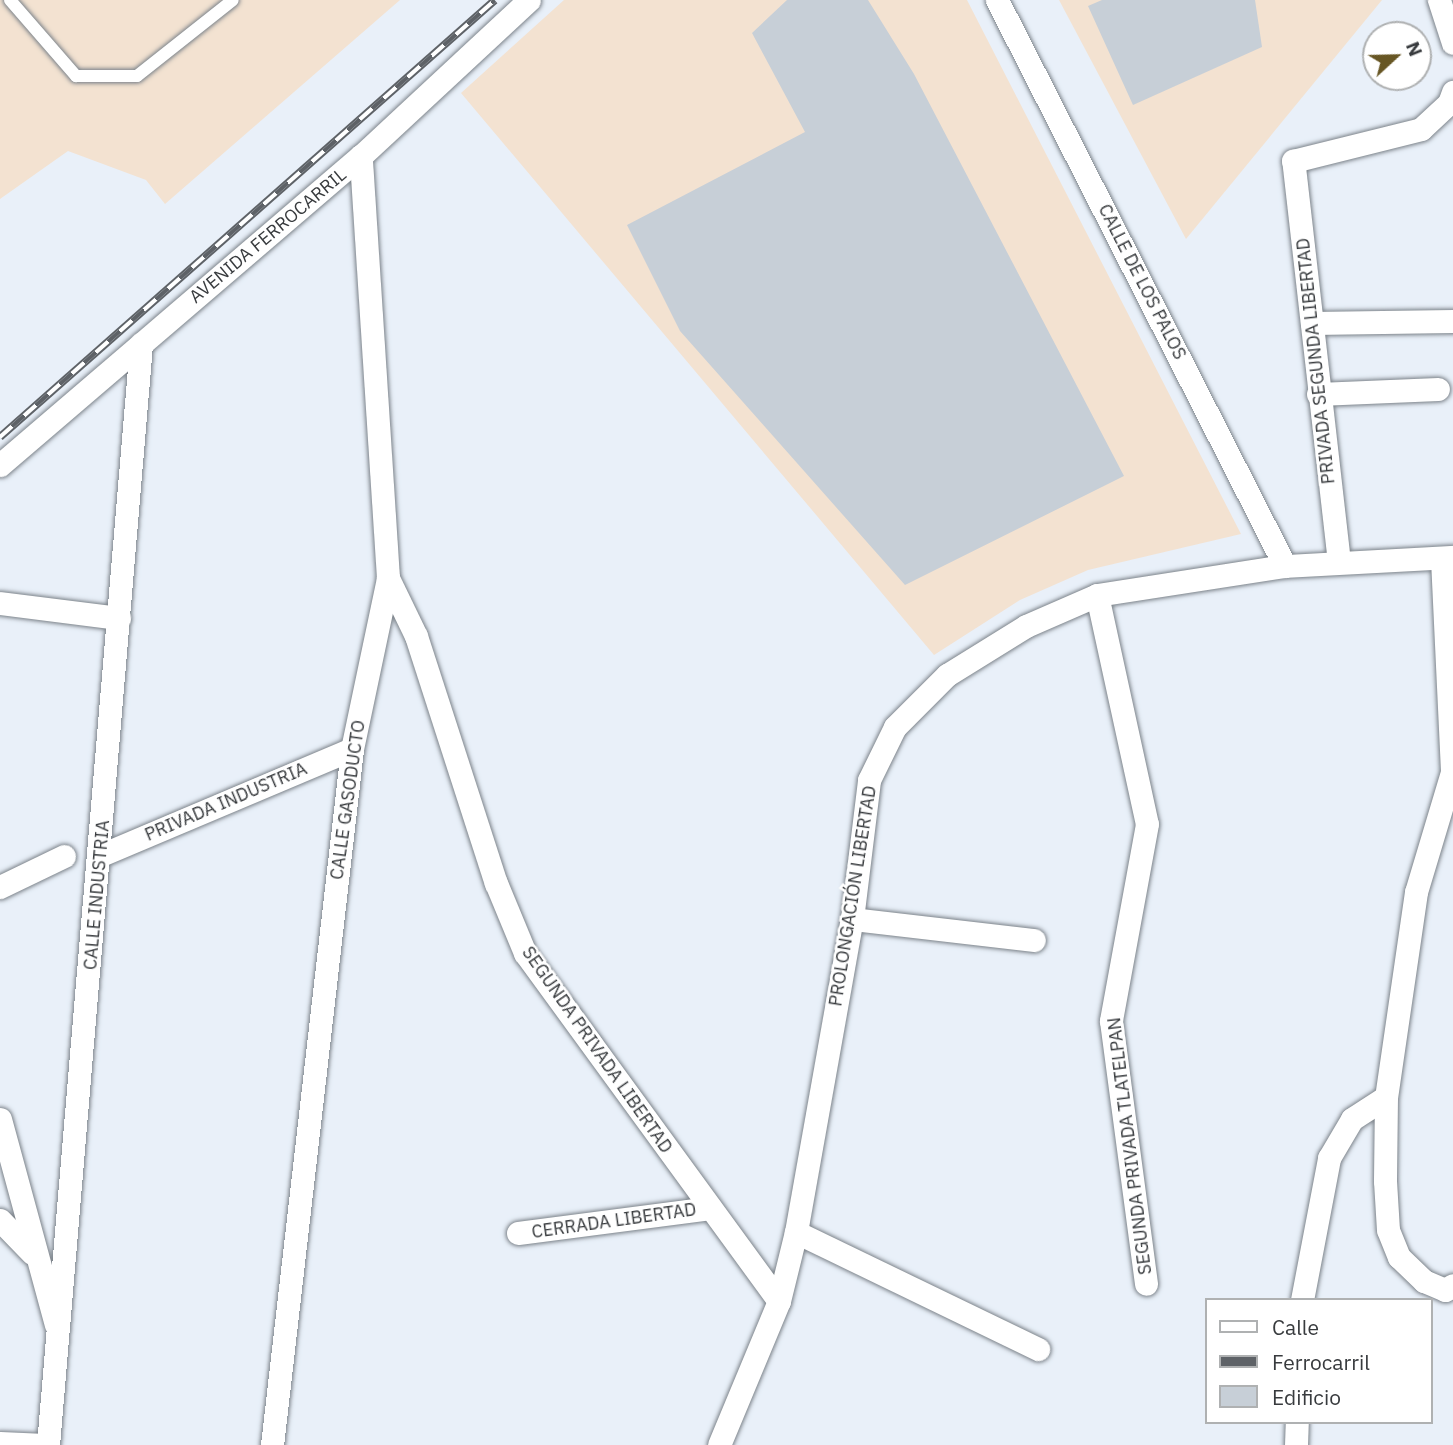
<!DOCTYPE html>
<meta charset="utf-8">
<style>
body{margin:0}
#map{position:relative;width:1453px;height:1445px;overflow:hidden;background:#e9f0f9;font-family:"IBM Plex Sans",sans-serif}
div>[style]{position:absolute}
.industrial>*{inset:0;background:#f3e2d1}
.building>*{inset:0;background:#c7cfd7}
.roads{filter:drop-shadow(0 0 2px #7c838a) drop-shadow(0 0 2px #7c838a)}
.lane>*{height:12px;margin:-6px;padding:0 6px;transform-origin:6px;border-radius:6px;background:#fff}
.street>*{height:23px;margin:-11.5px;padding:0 11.5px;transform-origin:11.5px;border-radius:11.5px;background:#fff}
.rail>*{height:8px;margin-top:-4px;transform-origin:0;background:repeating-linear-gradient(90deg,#fff 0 16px,#5e6267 0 32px);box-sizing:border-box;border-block:2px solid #5e6267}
span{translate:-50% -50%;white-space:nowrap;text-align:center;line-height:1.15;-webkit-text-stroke:5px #fff;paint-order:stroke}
.street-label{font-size:18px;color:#383b3e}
.legend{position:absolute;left:1205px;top:1298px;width:228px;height:126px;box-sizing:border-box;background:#fff;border:2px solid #afb1b2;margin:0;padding:9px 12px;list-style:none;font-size:21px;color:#383b3e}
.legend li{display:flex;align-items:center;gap:14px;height:35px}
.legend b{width:35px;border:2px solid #afb1b2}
.north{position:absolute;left:1362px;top:21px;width:70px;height:70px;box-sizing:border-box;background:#fff;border:2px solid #afb1b2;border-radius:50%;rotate:68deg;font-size:19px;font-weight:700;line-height:28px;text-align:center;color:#383b3e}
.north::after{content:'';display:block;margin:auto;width:24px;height:32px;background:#675624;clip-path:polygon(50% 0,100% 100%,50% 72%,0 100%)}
</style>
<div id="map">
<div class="industrial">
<div style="clip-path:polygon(0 0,400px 0,165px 204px,146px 180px,68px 151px,0 199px)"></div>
<div style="clip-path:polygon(564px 0,967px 0,1241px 534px,1088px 570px,1020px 600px,934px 655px,461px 93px)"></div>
<div style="clip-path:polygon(1059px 0,1382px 0,1186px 239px)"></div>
</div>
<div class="building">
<div style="clip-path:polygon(787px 0,868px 0,914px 74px,1124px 476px,905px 585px,680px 331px,627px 225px,805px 132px,752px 33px)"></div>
<div style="clip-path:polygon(1102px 0,1255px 0,1262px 47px,1133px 105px,1088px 6px)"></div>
</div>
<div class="roads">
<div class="lane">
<div style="left:10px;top:0;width:101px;rotate:49deg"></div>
<div style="left:76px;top:76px;width:61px"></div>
<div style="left:137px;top:76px;width:122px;rotate:-38.4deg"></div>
</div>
<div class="street">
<div style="left:997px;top:0;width:635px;rotate:63.03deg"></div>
<div style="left:1439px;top:0;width:45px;rotate:72deg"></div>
<div style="left:1312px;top:323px;width:141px;rotate:-0.8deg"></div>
<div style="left:1318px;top:394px;width:120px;rotate:-2.4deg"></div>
<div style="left:0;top:465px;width:475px;rotate:-40.6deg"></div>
<div style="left:361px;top:156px;width:229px;rotate:-42.9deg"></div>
<div style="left:1442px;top:559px;width:213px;rotate:87.3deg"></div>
<div style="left:1452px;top:772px;width:125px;rotate:106.7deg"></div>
<div style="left:1416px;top:892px;width:207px;rotate:98.3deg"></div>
<div style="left:1386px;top:1097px;width:84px;rotate:90.7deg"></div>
<div style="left:1385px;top:1181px;width:49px;rotate:86.5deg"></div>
<div style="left:1388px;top:1230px;width:29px;rotate:68deg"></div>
<div style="left:1399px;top:1257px;width:35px;rotate:44deg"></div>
<div style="left:1424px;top:1281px;width:23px;rotate:23deg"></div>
<div style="left:1445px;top:1290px;width:9px;rotate:-32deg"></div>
<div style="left:1339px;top:562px;width:404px;rotate:-96.5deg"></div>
<div style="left:1293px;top:161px;width:132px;rotate:-14deg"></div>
<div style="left:1421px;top:129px;width:38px;rotate:-43deg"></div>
<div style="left:1449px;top:103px;width:12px;rotate:-70deg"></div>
<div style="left:388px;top:578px;width:64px;rotate:64.2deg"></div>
<div style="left:416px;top:636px;width:260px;rotate:72.1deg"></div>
<div style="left:496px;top:883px;width:76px;rotate:67.5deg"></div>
<div style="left:525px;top:953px;width:431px;rotate:53.9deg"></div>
<div style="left:1097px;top:595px;width:234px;rotate:77.7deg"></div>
<div style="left:1147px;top:824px;width:200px;rotate:100.4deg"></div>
<div style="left:1111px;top:1021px;width:265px;rotate:82.4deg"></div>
<div style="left:0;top:603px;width:120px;rotate:7.2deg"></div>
<div style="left:101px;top:855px;width:272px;rotate:-22.9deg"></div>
<div style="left:0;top:887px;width:71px;rotate:-25.8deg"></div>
<div style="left:852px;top:919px;width:183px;rotate:6.6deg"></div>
<div style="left:0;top:1119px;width:213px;rotate:74.8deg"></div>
<div style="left:0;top:1220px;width:46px;rotate:45.9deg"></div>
<div style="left:796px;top:1232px;width:269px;rotate:25.8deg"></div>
<div style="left:518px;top:1233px;width:194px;rotate:-7.4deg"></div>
<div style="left:1302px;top:1300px;width:145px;rotate:-79.2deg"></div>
<div style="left:1329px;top:1158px;width:45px;rotate:-59.5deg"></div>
<div style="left:1352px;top:1119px;width:40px;rotate:-32.9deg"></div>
<div style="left:0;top:1443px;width:45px;rotate:2.5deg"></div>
<div style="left:48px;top:1445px;width:1105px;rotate:-85.17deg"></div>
<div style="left:272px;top:1445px;width:701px;rotate:-83.44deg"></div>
<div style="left:352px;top:749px;width:175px;rotate:-78.1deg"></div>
<div style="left:388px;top:578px;width:423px;rotate:-93.7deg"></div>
<div style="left:719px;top:1445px;width:156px;rotate:-67.4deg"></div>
<div style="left:779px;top:1301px;width:71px;rotate:-76.2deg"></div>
<div style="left:796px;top:1232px;width:318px;rotate:-79.9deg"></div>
<div style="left:852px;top:919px;width:140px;rotate:-83deg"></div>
<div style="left:869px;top:780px;width:59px;rotate:-63.9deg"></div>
<div style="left:895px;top:727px;width:74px;rotate:-45deg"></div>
<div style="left:947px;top:675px;width:93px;rotate:-31.8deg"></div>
<div style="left:1026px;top:626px;width:77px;rotate:-23.6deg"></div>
<div style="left:1097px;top:595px;width:190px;rotate:-8.8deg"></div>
<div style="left:1285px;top:566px;width:168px;rotate:-3.1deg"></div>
<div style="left:1296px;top:1445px;width:23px;rotate:-88deg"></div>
</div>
</div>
<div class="rail">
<div style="left:0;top:437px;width:660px;rotate:-41.44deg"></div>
</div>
<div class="street-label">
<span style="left:268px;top:236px;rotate:-40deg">AVENIDA FERROCARRIL</span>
<span style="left:1142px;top:282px;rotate:63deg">CALLE DE LOS PALOS</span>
<span style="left:1316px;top:361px;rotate:-96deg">PRIVADA SEGUNDA LIBERTAD</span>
<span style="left:348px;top:800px;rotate:-82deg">CALLE GASODUCTO</span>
<span style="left:226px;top:802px;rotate:-23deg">PRIVADA INDUSTRIA</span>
<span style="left:97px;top:895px;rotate:-85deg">CALLE INDUSTRIA</span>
<span style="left:853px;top:896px;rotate:-81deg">PROLONGACIÓN LIBERTAD</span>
<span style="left:597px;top:1050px;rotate:55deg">SEGUNDA PRIVADA LIBERTAD</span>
<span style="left:1130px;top:1146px;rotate:-97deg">SEGUNDA PRIVADA TLATELPAN</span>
<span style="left:614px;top:1221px;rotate:-8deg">CERRADA LIBERTAD</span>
</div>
<ul class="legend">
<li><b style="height:9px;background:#fff"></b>Calle</li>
<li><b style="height:9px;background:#5e6267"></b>Ferrocarril</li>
<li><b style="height:19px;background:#c7cfd7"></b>Edificio</li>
</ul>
<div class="north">N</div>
</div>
